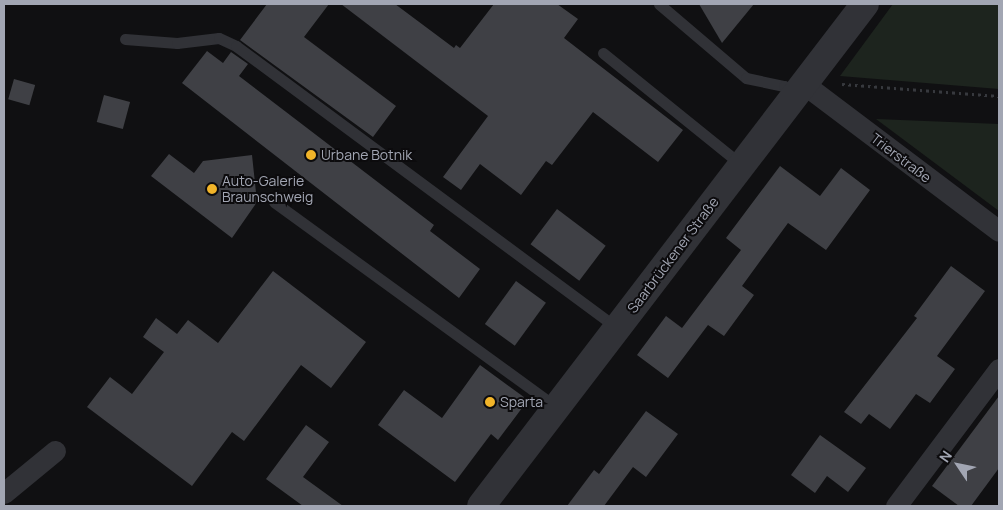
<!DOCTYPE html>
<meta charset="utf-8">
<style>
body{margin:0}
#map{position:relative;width:1003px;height:510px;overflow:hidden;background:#101012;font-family:Manrope,sans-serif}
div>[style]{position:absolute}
.green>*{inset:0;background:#1d241e}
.building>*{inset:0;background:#3f4045;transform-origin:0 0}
.path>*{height:3px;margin-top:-1.5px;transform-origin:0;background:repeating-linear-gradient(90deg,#37393e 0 2.5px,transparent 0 6.5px)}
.service>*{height:11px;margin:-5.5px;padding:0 5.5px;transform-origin:5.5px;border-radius:5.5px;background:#313237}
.minor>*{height:21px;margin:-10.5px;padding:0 10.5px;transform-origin:10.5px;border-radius:10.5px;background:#313237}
.tertiary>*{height:28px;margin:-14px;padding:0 14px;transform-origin:14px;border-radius:14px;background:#313237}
.dots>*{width:14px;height:14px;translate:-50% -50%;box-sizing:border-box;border:2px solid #0c0b0d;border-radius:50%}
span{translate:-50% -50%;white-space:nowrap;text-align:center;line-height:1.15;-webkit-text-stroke:4px #0c0b0d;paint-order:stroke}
.poi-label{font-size:14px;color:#a2a6b3}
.left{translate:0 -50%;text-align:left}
.street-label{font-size:14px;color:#a2a6b3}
.frame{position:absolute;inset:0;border:5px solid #a2a6b3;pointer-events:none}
.north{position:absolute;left:933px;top:440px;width:50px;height:50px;-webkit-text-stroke:4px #0c0b0d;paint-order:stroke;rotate:304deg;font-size:14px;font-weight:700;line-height:20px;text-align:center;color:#a2a6b3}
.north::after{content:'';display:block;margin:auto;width:18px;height:22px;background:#a2a6b3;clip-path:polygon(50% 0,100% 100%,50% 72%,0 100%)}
</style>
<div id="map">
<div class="green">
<div style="clip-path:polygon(893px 4px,999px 4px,999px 89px,840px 76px)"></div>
<div style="clip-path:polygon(876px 119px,999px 124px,999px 211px)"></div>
</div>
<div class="building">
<div style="clip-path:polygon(267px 4px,329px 4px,304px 37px,396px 106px,373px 137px,240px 40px)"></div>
<div style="clip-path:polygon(341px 4px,395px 4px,454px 48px,456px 45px,460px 48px,494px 4px,557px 4px,578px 19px,564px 38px,683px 130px,658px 162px,593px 112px,552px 165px,546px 161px,521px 195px,480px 164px,461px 190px,443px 177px,488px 116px)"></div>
<div style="clip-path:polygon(699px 4px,754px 4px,722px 43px)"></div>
<div style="clip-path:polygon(207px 51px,223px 63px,231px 52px,248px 64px,239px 76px,434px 225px,430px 231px,480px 269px,459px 298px,182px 83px)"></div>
<div style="left:14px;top:79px;width:22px;height:21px;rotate:16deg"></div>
<div style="left:104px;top:95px;width:27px;height:28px;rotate:15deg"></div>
<div style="clip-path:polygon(169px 154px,194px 173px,203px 161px,252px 155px,257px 202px,232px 238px,151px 176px)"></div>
<div style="clip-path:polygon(780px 166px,820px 196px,841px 168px,870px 190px,826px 250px,788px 223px,742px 286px,754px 295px,724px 336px,708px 325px,668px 378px,637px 355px,666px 316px,682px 328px,741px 250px,726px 238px)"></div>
<div style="left:557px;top:209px;width:61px;height:44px;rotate:37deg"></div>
<div style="clip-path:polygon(951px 266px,985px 291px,937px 356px,955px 369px,930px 403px,916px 394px,890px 429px,869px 414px,861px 424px,844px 412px,917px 318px,914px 316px)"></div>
<div style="clip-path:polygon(273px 271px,366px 342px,331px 388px,301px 365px,244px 441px,232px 432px,192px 486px,87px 407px,110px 377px,132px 394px,164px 352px,143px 337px,156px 318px,177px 334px,188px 320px,218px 343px)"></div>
<div style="left:516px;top:281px;width:37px;height:53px;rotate:36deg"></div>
<div style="clip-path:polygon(480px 365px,528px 400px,498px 440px,491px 434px,455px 482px,378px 425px,404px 390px,442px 418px)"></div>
<div style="clip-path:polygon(999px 396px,999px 468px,971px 506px,959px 506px,932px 486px)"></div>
<div style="clip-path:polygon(646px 411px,678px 434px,646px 477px,633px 467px,604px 506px,567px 506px,594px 470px,599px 474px)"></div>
<div style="clip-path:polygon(306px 425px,329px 442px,303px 477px,343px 506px,303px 506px,266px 479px)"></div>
<div style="clip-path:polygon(820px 435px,866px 468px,848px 492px,827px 476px,815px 493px,791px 475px)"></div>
</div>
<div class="path">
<div style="left:842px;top:84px;width:157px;rotate:4.4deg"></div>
</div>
<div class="service">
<div style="left:659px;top:4px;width:114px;rotate:40.4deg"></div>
<div style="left:746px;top:78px;width:39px;rotate:12deg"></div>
<div style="left:784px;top:86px;width:15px;rotate:37deg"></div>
<div style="left:125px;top:39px;width:52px;rotate:4.4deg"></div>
<div style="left:177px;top:43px;width:42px;rotate:-6.8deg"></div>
<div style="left:219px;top:38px;width:19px;rotate:25deg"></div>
<div style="left:236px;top:46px;width:474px;rotate:36.5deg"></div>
<div style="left:603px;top:53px;width:179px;rotate:38.9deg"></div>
<div style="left:274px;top:202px;width:349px;rotate:36deg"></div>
</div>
<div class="minor">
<div style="left:804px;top:84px;width:244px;rotate:37deg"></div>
<div style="left:4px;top:493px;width:66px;rotate:-39.5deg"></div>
<div style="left:896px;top:506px;width:171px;rotate:-53.1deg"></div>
</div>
<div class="tertiary">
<div style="left:481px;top:506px;width:632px;rotate:-52.59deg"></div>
</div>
<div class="dots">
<div style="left:311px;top:155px;background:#f1b429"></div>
<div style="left:212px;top:189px;background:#f1b429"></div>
<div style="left:490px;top:402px;background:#f1b429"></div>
</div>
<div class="poi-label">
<span class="left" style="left:321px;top:155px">Urbane Botnik</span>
<span class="left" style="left:222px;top:189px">Auto-Galerie<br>Braunschweig</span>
<span class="left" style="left:500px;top:402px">Sparta</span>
</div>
<div class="street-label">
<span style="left:901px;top:158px;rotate:37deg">Trierstraße</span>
<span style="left:673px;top:255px;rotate:-53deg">Saarbrückener Straße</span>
</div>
<div class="frame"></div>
<div class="north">N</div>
</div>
